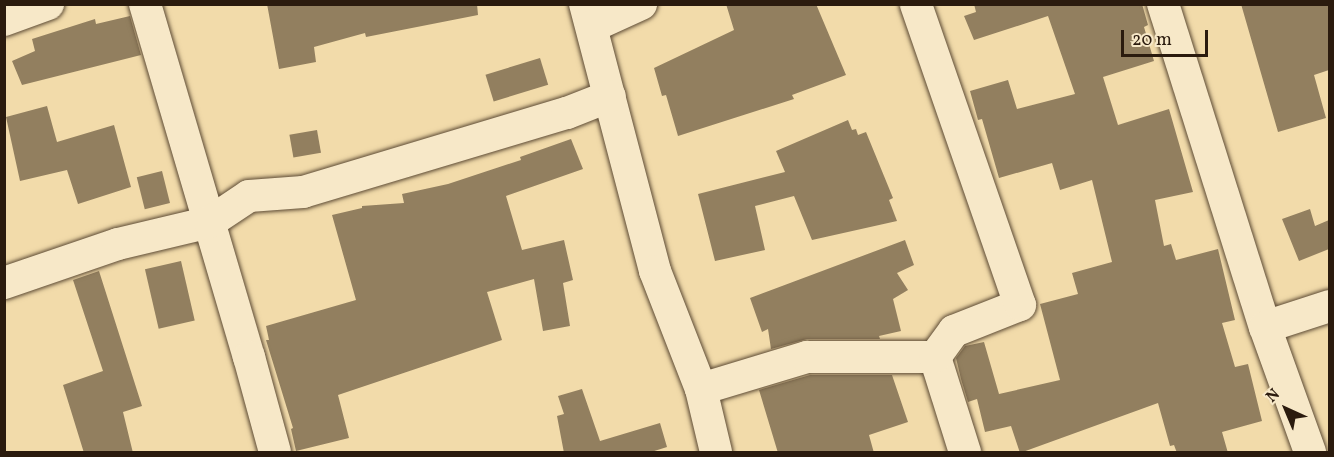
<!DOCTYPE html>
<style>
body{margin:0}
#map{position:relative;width:1334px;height:457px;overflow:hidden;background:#f2dbaa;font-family:Vollkorn,serif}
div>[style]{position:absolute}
.building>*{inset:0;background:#927f5f;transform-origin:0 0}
.roads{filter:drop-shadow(0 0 2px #5d4b35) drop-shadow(0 0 2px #5d4b35)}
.street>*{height:32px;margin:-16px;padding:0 16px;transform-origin:16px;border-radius:16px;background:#f7e8c8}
span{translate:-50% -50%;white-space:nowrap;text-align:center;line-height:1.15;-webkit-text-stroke:4.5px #f7e8c8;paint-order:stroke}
.frame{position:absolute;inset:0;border:6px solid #2b1b0e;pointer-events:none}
.north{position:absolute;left:1256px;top:379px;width:60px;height:60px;-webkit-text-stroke:4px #f7e8c8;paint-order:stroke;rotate:316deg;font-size:16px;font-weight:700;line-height:24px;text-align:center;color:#2b1b0e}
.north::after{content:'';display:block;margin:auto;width:21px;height:27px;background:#2b1b0e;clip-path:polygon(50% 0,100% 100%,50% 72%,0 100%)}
.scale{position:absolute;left:1121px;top:30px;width:87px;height:27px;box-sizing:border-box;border:3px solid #2b1b0e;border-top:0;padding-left:8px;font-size:18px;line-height:21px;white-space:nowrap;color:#2b1b0e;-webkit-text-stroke:4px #f7e8c8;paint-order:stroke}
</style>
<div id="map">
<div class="building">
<div style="clip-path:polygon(267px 4px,477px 4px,478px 15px,366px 37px,365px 33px,314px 47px,316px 62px,279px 69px)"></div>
<div style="clip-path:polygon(726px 4px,816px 4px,846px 75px,792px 95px,794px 99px,678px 136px,666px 95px,662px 96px,654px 68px,734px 30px)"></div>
<div style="clip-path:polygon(974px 4px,1142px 4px,1148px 25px,1144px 27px,1154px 61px,1103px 77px,1118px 125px,1169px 109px,1193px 192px,1155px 200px,1164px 246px,1171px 244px,1176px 260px,1218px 249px,1235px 320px,1222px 323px,1235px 367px,1248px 364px,1262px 421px,1222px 432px,1228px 453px,1177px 453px,1174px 445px,1170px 446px,1158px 403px,1020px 453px,1011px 426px,985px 432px,977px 399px,968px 402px,961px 379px,956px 358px,965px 346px,984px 342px,999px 394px,1060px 380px,1040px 304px,1078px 294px,1072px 273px,1112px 262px,1092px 180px,1060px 190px,1052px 163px,999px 178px,982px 119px,978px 120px,970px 91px,1008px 80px,1017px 109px,1075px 94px,1048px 16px,974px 40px,964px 16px,976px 12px)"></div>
<div style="clip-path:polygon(1241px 4px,1329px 4px,1329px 70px,1314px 75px,1326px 118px,1278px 132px)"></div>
<div style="clip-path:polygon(130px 16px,141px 55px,22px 85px,12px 61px,35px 51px,32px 39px,95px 19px,96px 24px)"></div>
<div style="left:540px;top:58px;width:28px;height:57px;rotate:73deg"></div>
<div style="clip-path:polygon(47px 106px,57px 142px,114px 125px,131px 187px,78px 204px,67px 170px,20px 181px,6px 117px)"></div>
<div style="clip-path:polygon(848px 120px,852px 130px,856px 129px,858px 135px,866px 132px,893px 198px,889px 200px,897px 221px,812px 240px,794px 196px,755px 206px,765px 250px,715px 261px,698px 194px,785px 172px,776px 151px)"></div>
<div style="left:317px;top:130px;width:23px;height:28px;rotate:80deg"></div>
<div style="clip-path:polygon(571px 139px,583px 169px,506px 196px,522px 250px,564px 240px,573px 280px,563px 283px,570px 326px,543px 331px,534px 279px,487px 292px,502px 340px,338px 395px,349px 438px,296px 451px,291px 429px,293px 428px,266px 340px,269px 340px,266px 326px,356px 300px,332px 215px,362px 208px,362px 206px,404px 203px,402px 194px,448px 184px,521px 160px,520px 157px)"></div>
<div style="left:162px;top:171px;width:33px;height:26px;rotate:76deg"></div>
<div style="clip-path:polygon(1310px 209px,1315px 226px,1329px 220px,1329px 249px,1299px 261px,1282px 219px)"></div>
<div style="clip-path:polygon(905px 240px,914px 265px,897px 273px,908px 290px,893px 299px,901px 331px,879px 336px,880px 339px,807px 339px,771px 349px,768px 329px,762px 332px,750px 298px)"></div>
<div style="left:181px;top:261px;width:61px;height:37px;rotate:77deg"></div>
<div style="clip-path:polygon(99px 271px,142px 406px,123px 412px,133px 453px,84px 453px,63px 385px,103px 371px,73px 280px)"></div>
<div style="clip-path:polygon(810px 375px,892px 375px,908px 422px,869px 435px,874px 453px,778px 453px,759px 390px)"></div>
<div style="clip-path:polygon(582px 389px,600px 441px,660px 423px,667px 447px,648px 453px,564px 453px,557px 416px,564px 414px,558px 396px)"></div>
</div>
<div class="roads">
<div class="street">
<div style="left:145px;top:4px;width:368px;rotate:73.6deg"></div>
<div style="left:249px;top:357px;width:98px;rotate:74.7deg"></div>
<div style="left:585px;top:4px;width:276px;rotate:75.3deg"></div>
<div style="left:655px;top:271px;width:127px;rotate:68.7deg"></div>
<div style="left:701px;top:389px;width:65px;rotate:76.6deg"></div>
<div style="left:1163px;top:4px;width:339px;rotate:72.5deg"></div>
<div style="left:1265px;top:327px;width:133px;rotate:70.2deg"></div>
<div style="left:4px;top:20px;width:47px;rotate:-20deg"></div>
<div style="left:593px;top:26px;width:53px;rotate:-24.6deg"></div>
<div style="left:4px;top:283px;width:120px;rotate:-18.9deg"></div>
<div style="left:118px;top:244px;width:95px;rotate:-13.4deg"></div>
<div style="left:210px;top:222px;width:47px;rotate:-33.7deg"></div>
<div style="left:249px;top:196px;width:54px;rotate:-4.2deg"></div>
<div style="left:303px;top:192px;width:276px;rotate:-16.7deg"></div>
<div style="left:567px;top:113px;width:46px;rotate:-21.6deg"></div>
<div style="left:1265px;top:327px;width:68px;rotate:-17.9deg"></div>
<div style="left:935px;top:357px;width:100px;rotate:72.5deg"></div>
<div style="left:701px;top:389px;width:111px;rotate:-16.8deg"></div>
<div style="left:807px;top:357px;width:128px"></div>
<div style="left:935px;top:357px;width:32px;rotate:-54deg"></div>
<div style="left:954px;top:331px;width:71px;rotate:-21.5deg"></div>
<div style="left:1020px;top:305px;width:318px;rotate:-109.1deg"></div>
</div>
</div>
<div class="frame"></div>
<div class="north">N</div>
<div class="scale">20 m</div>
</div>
